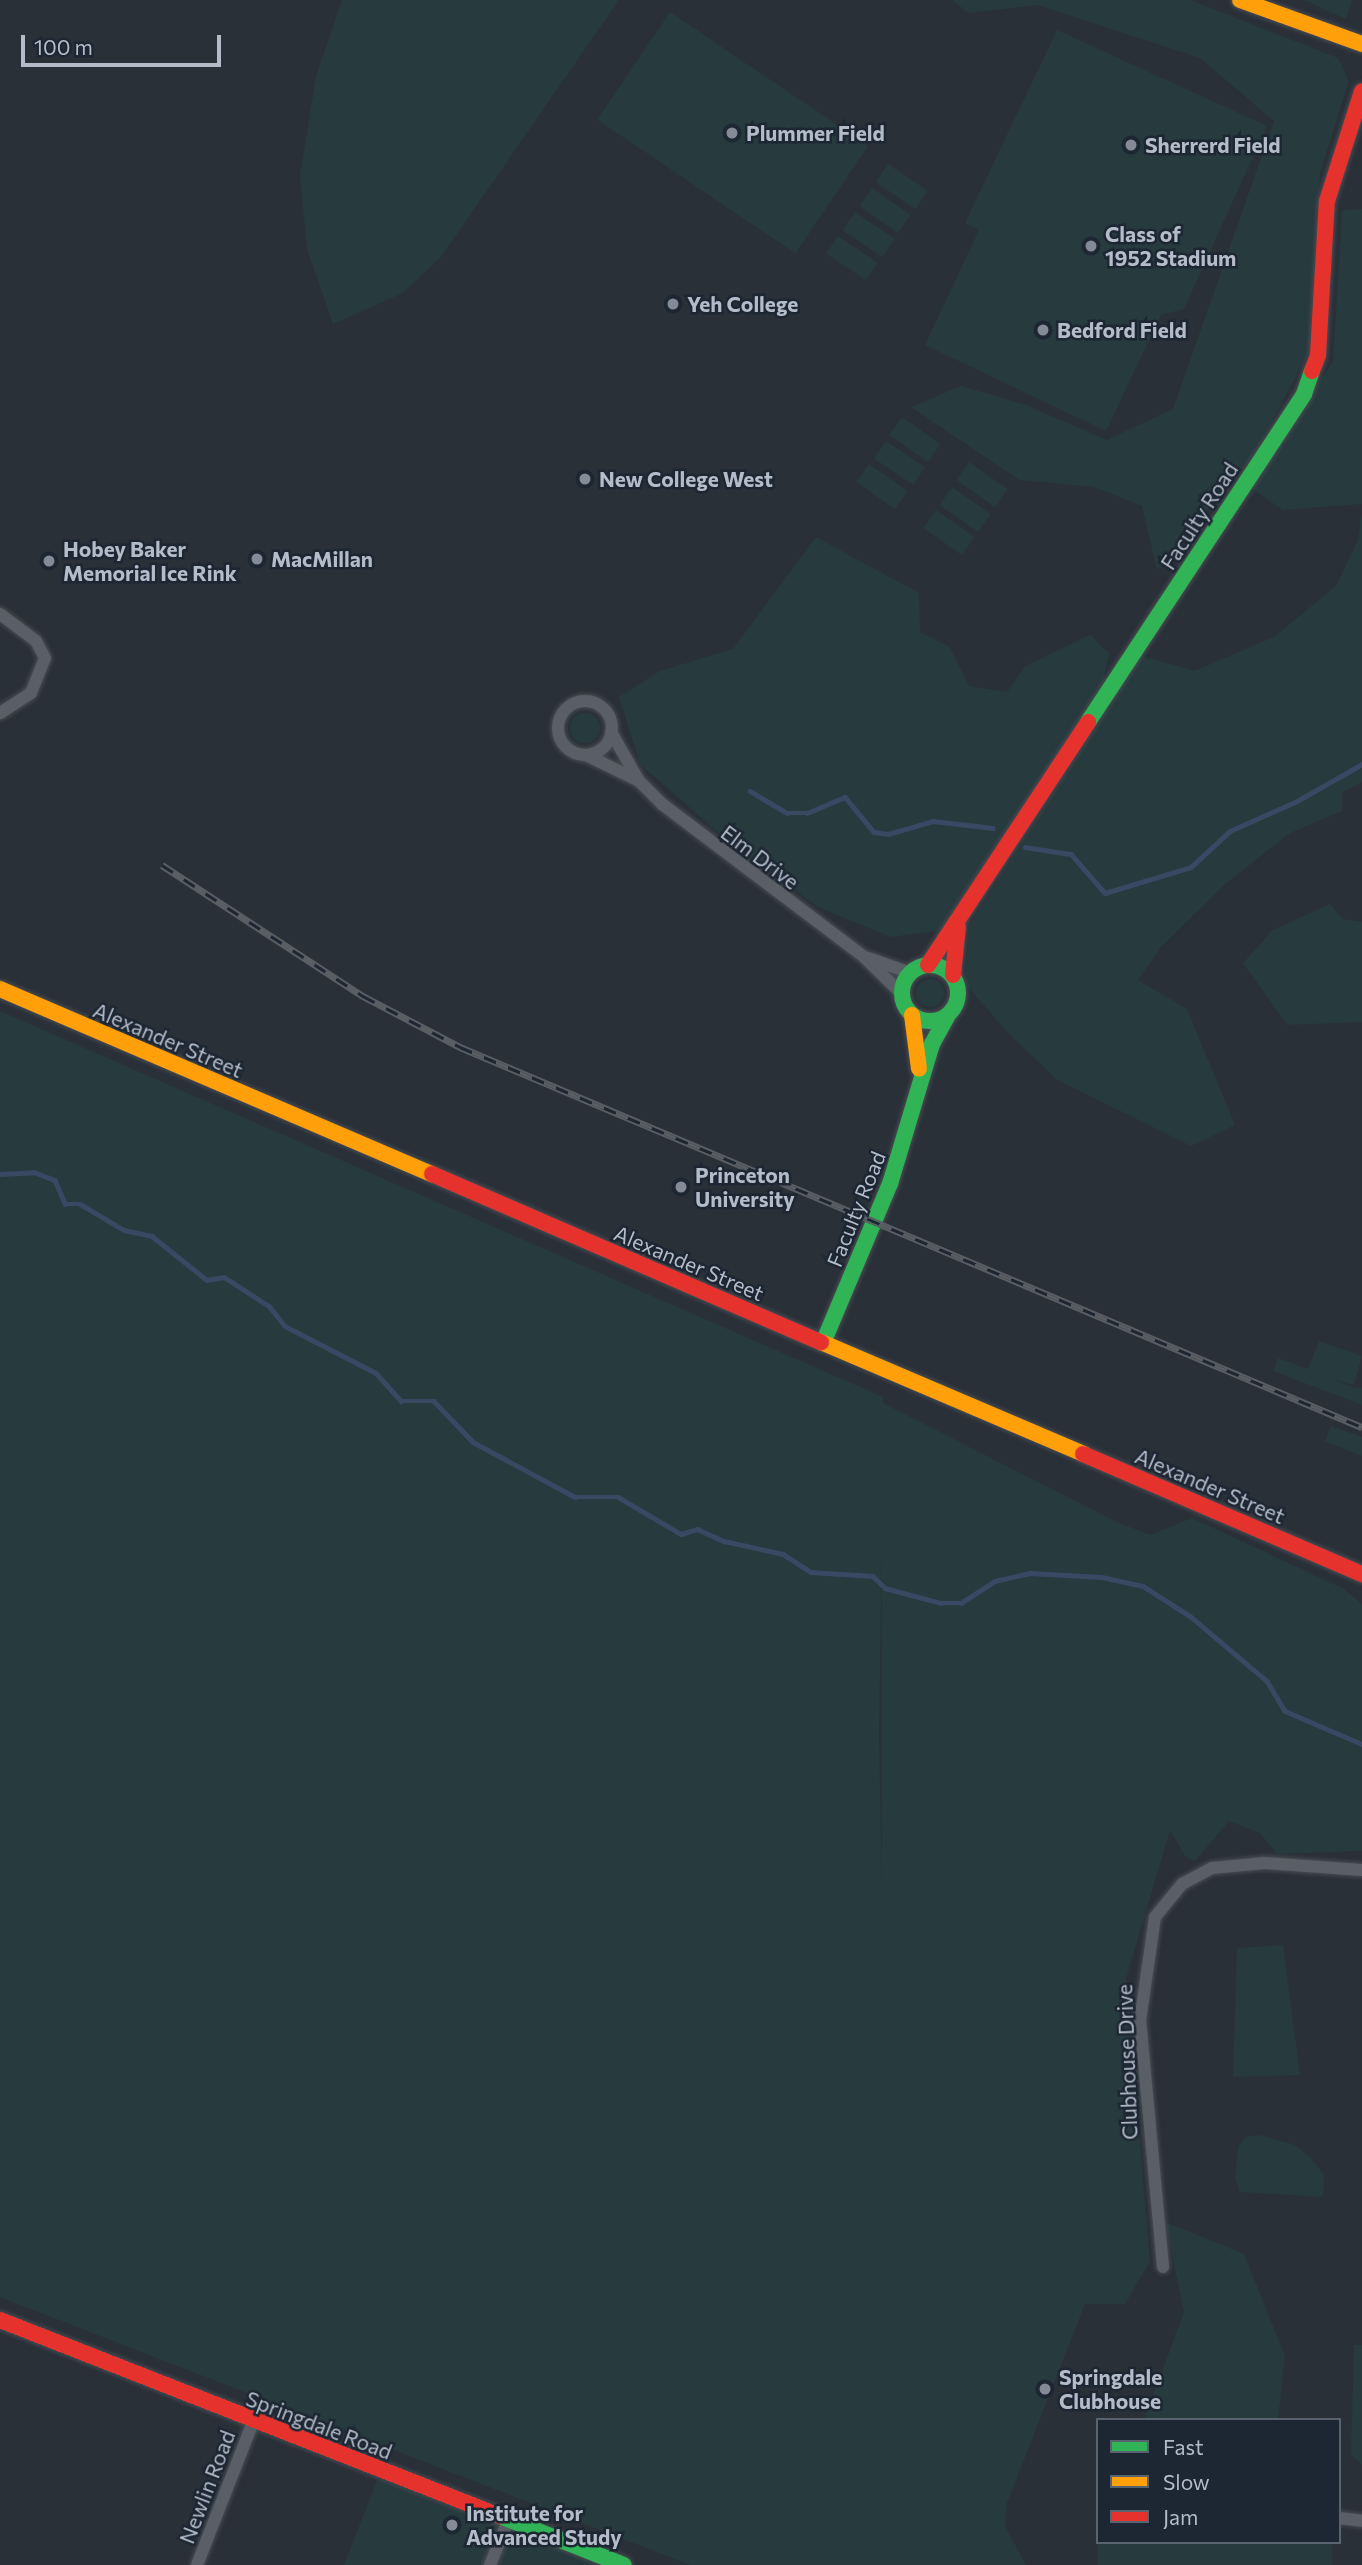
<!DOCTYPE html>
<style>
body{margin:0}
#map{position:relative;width:1362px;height:2565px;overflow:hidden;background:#2a3038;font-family:Commissioner,sans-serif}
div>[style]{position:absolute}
.green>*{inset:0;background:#273a3e;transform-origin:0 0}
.round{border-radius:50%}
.stream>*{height:4.5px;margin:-2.25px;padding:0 2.25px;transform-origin:2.25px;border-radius:2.25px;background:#384963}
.roads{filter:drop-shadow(0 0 2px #484c53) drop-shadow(0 0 2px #484c53)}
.street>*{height:12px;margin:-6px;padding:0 6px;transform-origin:6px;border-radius:6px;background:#5a5e66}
.street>.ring{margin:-6px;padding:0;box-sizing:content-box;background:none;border:12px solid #5a5e66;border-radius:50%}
.fast>*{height:16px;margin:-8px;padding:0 8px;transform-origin:8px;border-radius:8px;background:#30b455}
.fast>.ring{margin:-8px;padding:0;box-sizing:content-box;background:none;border:16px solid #30b455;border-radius:50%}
.slow>*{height:16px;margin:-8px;padding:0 8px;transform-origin:8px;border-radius:8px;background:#ff9f0a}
.jam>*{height:16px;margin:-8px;padding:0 8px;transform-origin:8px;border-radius:8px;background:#e5322d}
.rail>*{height:7px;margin-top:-3.5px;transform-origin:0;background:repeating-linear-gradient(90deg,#1d2633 0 13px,#595d64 0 26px);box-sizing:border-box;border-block:2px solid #595d64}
.dots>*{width:19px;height:19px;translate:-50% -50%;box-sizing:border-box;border:4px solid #1d2633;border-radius:50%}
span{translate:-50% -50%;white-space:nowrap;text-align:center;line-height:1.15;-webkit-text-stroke:5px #1d2633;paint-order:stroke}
.poi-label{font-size:21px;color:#b4bcc9;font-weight:700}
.left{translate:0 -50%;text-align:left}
.street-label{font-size:21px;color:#b4bcc9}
.legend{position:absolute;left:1096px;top:2418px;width:245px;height:126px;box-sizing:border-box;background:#1d2633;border:2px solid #59626f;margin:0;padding:9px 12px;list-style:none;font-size:21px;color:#b4bcc9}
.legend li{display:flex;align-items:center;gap:14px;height:35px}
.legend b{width:35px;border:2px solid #59626f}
.scale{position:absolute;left:21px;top:35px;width:200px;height:32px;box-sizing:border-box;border:4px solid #b4bcc9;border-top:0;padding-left:9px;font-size:21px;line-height:24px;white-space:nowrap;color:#b4bcc9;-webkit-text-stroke:5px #1d2633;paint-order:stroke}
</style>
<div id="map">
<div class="green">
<div style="clip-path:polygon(342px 0,619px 0,441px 257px,403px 293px,333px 324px,307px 249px,300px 176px,316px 76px)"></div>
<div style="clip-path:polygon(952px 0,1190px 0,1338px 58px,1349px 81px,1320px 174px,1310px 350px,1255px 453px,1157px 570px,1142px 506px,1094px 487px,1020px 480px,911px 407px,961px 386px,1026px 405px,1107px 440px,1173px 409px,1274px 121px,1200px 58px,1038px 5px,969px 13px)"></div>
<div style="clip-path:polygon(1304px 0,1352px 0,1346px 19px)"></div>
<div style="left:670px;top:12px;width:239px;height:130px;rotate:34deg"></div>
<div style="clip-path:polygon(1057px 30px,1267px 126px,1184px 309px,1161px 315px,1106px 431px,925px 345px,979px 230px,965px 223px)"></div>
<div style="left:888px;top:164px;width:48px;height:22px;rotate:34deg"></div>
<div style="left:872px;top:188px;width:47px;height:22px;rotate:35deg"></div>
<div style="clip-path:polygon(1362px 209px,1362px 504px,1283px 510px,1251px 488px,1333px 361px,1342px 210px)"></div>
<div style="left:855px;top:212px;width:48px;height:22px;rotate:34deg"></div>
<div style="left:838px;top:236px;width:48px;height:21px;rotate:34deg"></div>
<div style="left:902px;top:417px;width:47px;height:22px;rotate:35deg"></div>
<div style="left:886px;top:441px;width:47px;height:21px;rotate:34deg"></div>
<div style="left:969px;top:462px;width:47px;height:22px;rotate:35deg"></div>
<div style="left:869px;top:464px;width:47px;height:22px;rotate:35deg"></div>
<div style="left:952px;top:487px;width:47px;height:22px;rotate:35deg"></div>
<div style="left:936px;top:510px;width:47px;height:22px;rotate:35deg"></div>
<div style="clip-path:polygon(1362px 512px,1362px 782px,1342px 792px,1342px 811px,1290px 833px,1223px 886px,1161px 947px,1138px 980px,1187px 1009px,1235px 1125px,1191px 1146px,1056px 1079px,1005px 1030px,964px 982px,970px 924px,1141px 656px,1195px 671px,1274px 637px,1336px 586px,1358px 540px)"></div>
<div style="clip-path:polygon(816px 537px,919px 593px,920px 632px,950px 647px,969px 686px,1007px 692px,1025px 666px,1090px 635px,1109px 653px,1101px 692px,943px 930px,891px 937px,818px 907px,722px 836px,640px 764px,619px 697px,660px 671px,733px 649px)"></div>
<div class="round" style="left:570px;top:713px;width:30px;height:30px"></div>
<div style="clip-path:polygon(1330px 904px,1343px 919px,1362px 922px,1362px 1022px,1287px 1025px,1243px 963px,1273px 930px)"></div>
<div class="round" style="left:916px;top:979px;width:28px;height:28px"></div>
<div style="clip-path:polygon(evenodd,0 1011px,883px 1397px,883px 1403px,1117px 1522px,1150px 1535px,1192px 1518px,1344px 1589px,1362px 1604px,1362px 1851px,1277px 1854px,1260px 1833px,1229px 1821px,1195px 1861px,1185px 1856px,1170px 1830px,1126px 1979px,1150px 2261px,1125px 2304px,1085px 2304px,1007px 2503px,1005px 2526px,1026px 2565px,690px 2565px,0 2297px,0 1011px,882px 1546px,882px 1886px,879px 1735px,882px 1546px)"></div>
<div style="clip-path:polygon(1319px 1341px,1362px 1356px,1354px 1385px,1330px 1378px,1355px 1388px,1362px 1388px,1362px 1405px,1273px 1371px,1278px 1358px,1308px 1369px)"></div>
<div style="clip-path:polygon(1331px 1426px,1362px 1437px,1362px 1456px,1325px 1441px)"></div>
<div style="clip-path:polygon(1283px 1945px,1300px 2075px,1233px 2077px,1237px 1948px)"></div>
<div style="clip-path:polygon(1260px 2135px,1295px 2145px,1311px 2158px,1324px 2175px,1323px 2197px,1240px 2192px,1235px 2179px,1238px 2147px,1245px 2137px)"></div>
<div style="clip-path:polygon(1165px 2222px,1244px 2254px,1285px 2356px,1278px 2420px,1144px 2420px,1184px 2312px)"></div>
<div style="clip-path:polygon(1354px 2345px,1362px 2345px,1362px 2465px,1351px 2455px)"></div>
<div style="clip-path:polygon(378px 2478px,604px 2565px,344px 2565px)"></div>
<div style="left:1098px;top:2542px;width:234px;height:23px"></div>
</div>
<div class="stream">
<div style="left:750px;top:791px;width:43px;rotate:30.7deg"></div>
<div style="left:787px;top:813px;width:20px"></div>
<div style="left:807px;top:813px;width:41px;rotate:-22.8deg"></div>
<div style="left:845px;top:797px;width:45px;rotate:50.4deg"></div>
<div style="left:874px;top:832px;width:14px;rotate:8deg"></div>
<div style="left:888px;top:834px;width:47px;rotate:-16.1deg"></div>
<div style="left:933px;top:821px;width:60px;rotate:6.7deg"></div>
<div style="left:1025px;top:847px;width:47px;rotate:8.7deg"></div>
<div style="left:1071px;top:854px;width:52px;rotate:48.9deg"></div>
<div style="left:1105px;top:893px;width:90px;rotate:-16.8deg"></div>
<div style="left:1191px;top:867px;width:53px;rotate:-42.7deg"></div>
<div style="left:1230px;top:831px;width:73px;rotate:-24.1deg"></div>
<div style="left:1297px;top:801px;width:75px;rotate:-29.6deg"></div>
<div style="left:0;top:1174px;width:34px;rotate:-3deg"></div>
<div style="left:34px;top:1172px;width:22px;rotate:21deg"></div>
<div style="left:55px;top:1180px;width:26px;rotate:67deg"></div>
<div style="left:65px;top:1204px;width:15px"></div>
<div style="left:80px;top:1204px;width:51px;rotate:30.6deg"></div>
<div style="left:124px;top:1230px;width:29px;rotate:12deg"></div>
<div style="left:152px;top:1236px;width:70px;rotate:38.7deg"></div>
<div style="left:207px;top:1280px;width:17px;rotate:-10deg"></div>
<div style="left:224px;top:1277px;width:54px;rotate:32.8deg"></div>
<div style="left:269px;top:1306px;width:26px;rotate:51deg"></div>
<div style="left:285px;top:1326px;width:102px;rotate:27.3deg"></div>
<div style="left:376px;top:1373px;width:38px;rotate:48deg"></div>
<div style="left:401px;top:1401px;width:33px"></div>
<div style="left:434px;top:1401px;width:57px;rotate:46.4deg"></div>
<div style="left:473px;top:1442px;width:116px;rotate:28.3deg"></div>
<div style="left:575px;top:1497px;width:43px"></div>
<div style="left:618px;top:1497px;width:73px;rotate:30.4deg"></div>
<div style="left:681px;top:1534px;width:17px;rotate:-17deg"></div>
<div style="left:697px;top:1529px;width:30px;rotate:24deg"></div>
<div style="left:724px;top:1541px;width:60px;rotate:12.4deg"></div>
<div style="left:783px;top:1554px;width:33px;rotate:33deg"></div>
<div style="left:811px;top:1572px;width:62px;rotate:3.7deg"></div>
<div style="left:873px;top:1576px;width:17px;rotate:45deg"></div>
<div style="left:885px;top:1588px;width:58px;rotate:15deg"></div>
<div style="left:941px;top:1603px;width:20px"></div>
<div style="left:961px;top:1603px;width:40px;rotate:-32.9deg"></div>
<div style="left:995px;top:1581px;width:36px;rotate:-13deg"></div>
<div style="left:1030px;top:1573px;width:72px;rotate:3.2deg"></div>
<div style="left:1102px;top:1577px;width:42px;rotate:12.4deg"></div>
<div style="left:1143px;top:1586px;width:56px;rotate:32.6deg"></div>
<div style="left:1190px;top:1616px;width:101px;rotate:40.2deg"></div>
<div style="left:1267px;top:1681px;width:35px;rotate:59deg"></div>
<div style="left:1285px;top:1711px;width:84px;rotate:23.2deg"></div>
</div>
<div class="roads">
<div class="street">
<div style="left:0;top:614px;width:45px;rotate:36.9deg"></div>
<div style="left:36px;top:641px;width:19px;rotate:62deg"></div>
<div style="left:45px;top:658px;width:38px;rotate:112deg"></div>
<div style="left:31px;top:693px;width:37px;rotate:147deg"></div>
<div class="ring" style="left:558px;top:701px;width:42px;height:42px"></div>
<div style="left:611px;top:732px;width:56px;rotate:60.3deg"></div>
<div style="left:639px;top:781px;width:33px;rotate:45deg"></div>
<div style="left:662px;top:804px;width:253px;rotate:37.1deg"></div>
<div style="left:864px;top:957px;width:53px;rotate:44.2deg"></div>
<div style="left:586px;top:755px;width:59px;rotate:26.1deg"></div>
<div style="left:868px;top:958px;width:46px;rotate:19.2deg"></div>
<div style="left:1163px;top:2267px;width:247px;rotate:-95.3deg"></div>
<div style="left:1140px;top:2021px;width:105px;rotate:-81.8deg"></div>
<div style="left:1155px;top:1917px;width:43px;rotate:-50.7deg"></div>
<div style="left:1182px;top:1884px;width:34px;rotate:-28deg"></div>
<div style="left:1212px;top:1868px;width:53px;rotate:-5.4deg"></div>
<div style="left:1265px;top:1863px;width:97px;rotate:4.1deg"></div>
<div style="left:1339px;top:2518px;width:23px;rotate:7deg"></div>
<div style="left:197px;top:2565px;width:154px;rotate:-68.6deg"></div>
<div style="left:490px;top:2565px;width:48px;rotate:-67.8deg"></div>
</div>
<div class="fast">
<div style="left:1088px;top:722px;width:393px;rotate:-56.6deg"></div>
<div style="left:1304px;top:394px;width:24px;rotate:-71deg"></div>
<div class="ring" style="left:902px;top:965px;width:40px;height:40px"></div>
<div style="left:823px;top:1343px;width:173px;rotate:-67.2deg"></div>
<div style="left:890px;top:1184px;width:146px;rotate:-73.3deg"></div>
<div style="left:932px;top:1044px;width:31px;rotate:-61deg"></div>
<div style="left:500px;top:2516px;width:133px;rotate:21.6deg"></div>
</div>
<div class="slow">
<div style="left:1240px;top:0;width:130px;rotate:19.8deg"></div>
<div style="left:0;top:989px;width:470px;rotate:23.2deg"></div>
<div style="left:912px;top:1015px;width:54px;rotate:82.6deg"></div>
<div style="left:821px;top:1342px;width:285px;rotate:23.1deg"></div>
</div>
<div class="jam">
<div style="left:1312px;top:371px;width:17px;rotate:-69deg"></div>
<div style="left:1318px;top:355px;width:154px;rotate:-86.7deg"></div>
<div style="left:1327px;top:201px;width:115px;rotate:-72.3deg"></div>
<div style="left:928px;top:965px;width:291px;rotate:-56.6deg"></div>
<div style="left:953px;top:975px;width:49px;rotate:-84.2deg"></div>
<div style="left:432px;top:1174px;width:424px;rotate:23.4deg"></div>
<div style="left:1083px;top:1454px;width:304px;rotate:23.3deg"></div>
<div style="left:0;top:2320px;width:537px;rotate:21.41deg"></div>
</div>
</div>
<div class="rail">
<div style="left:162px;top:865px;width:240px;rotate:33.1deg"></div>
<div style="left:363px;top:996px;width:110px;rotate:27.7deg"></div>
<div style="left:460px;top:1047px;width:979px;rotate:22.85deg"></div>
</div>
<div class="dots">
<div style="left:732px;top:133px;background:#848b96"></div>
<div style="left:1131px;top:145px;background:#848b96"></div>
<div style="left:1091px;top:246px;background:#848b96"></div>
<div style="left:673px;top:304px;background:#848b96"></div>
<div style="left:1043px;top:330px;background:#848b96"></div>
<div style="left:585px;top:479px;background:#848b96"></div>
<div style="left:257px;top:559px;background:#848b96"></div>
<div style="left:49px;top:561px;background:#848b96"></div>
<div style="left:681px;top:1187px;background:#848b96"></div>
<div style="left:1045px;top:2389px;background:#848b96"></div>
<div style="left:452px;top:2525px;background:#848b96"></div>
</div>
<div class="poi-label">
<span class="left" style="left:746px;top:133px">Plummer Field</span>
<span class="left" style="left:1145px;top:145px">Sherrerd Field</span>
<span class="left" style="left:1105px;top:246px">Class of<br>1952 Stadium</span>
<span class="left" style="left:687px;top:304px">Yeh College</span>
<span class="left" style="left:1057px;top:330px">Bedford Field</span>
<span class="left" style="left:599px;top:479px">New College West</span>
<span class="left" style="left:63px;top:561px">Hobey Baker<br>Memorial Ice Rink</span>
<span class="left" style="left:271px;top:559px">MacMillan</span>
<span class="left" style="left:695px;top:1187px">Princeton<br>University</span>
<span class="left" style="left:1059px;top:2389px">Springdale<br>Clubhouse</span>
<span class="left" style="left:466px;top:2525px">Institute for<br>Advanced Study</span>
</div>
<div class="street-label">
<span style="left:1199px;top:516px;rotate:-57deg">Faculty Road</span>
<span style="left:760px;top:857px;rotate:37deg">Elm Drive</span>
<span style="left:168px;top:1040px;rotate:23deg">Alexander Street</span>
<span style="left:856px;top:1209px;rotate:-68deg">Faculty Road</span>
<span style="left:689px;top:1263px;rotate:23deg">Alexander Street</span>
<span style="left:1210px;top:1486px;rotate:23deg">Alexander Street</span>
<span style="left:1127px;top:2062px;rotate:-92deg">Clubhouse Drive</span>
<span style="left:319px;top:2425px;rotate:21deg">Springdale Road</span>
<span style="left:207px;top:2487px;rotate:-69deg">Newlin Road</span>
</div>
<ul class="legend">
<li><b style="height:9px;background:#30b455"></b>Fast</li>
<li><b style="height:9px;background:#ff9f0a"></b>Slow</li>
<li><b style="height:9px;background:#e5322d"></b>Jam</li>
</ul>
<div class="scale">100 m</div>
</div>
